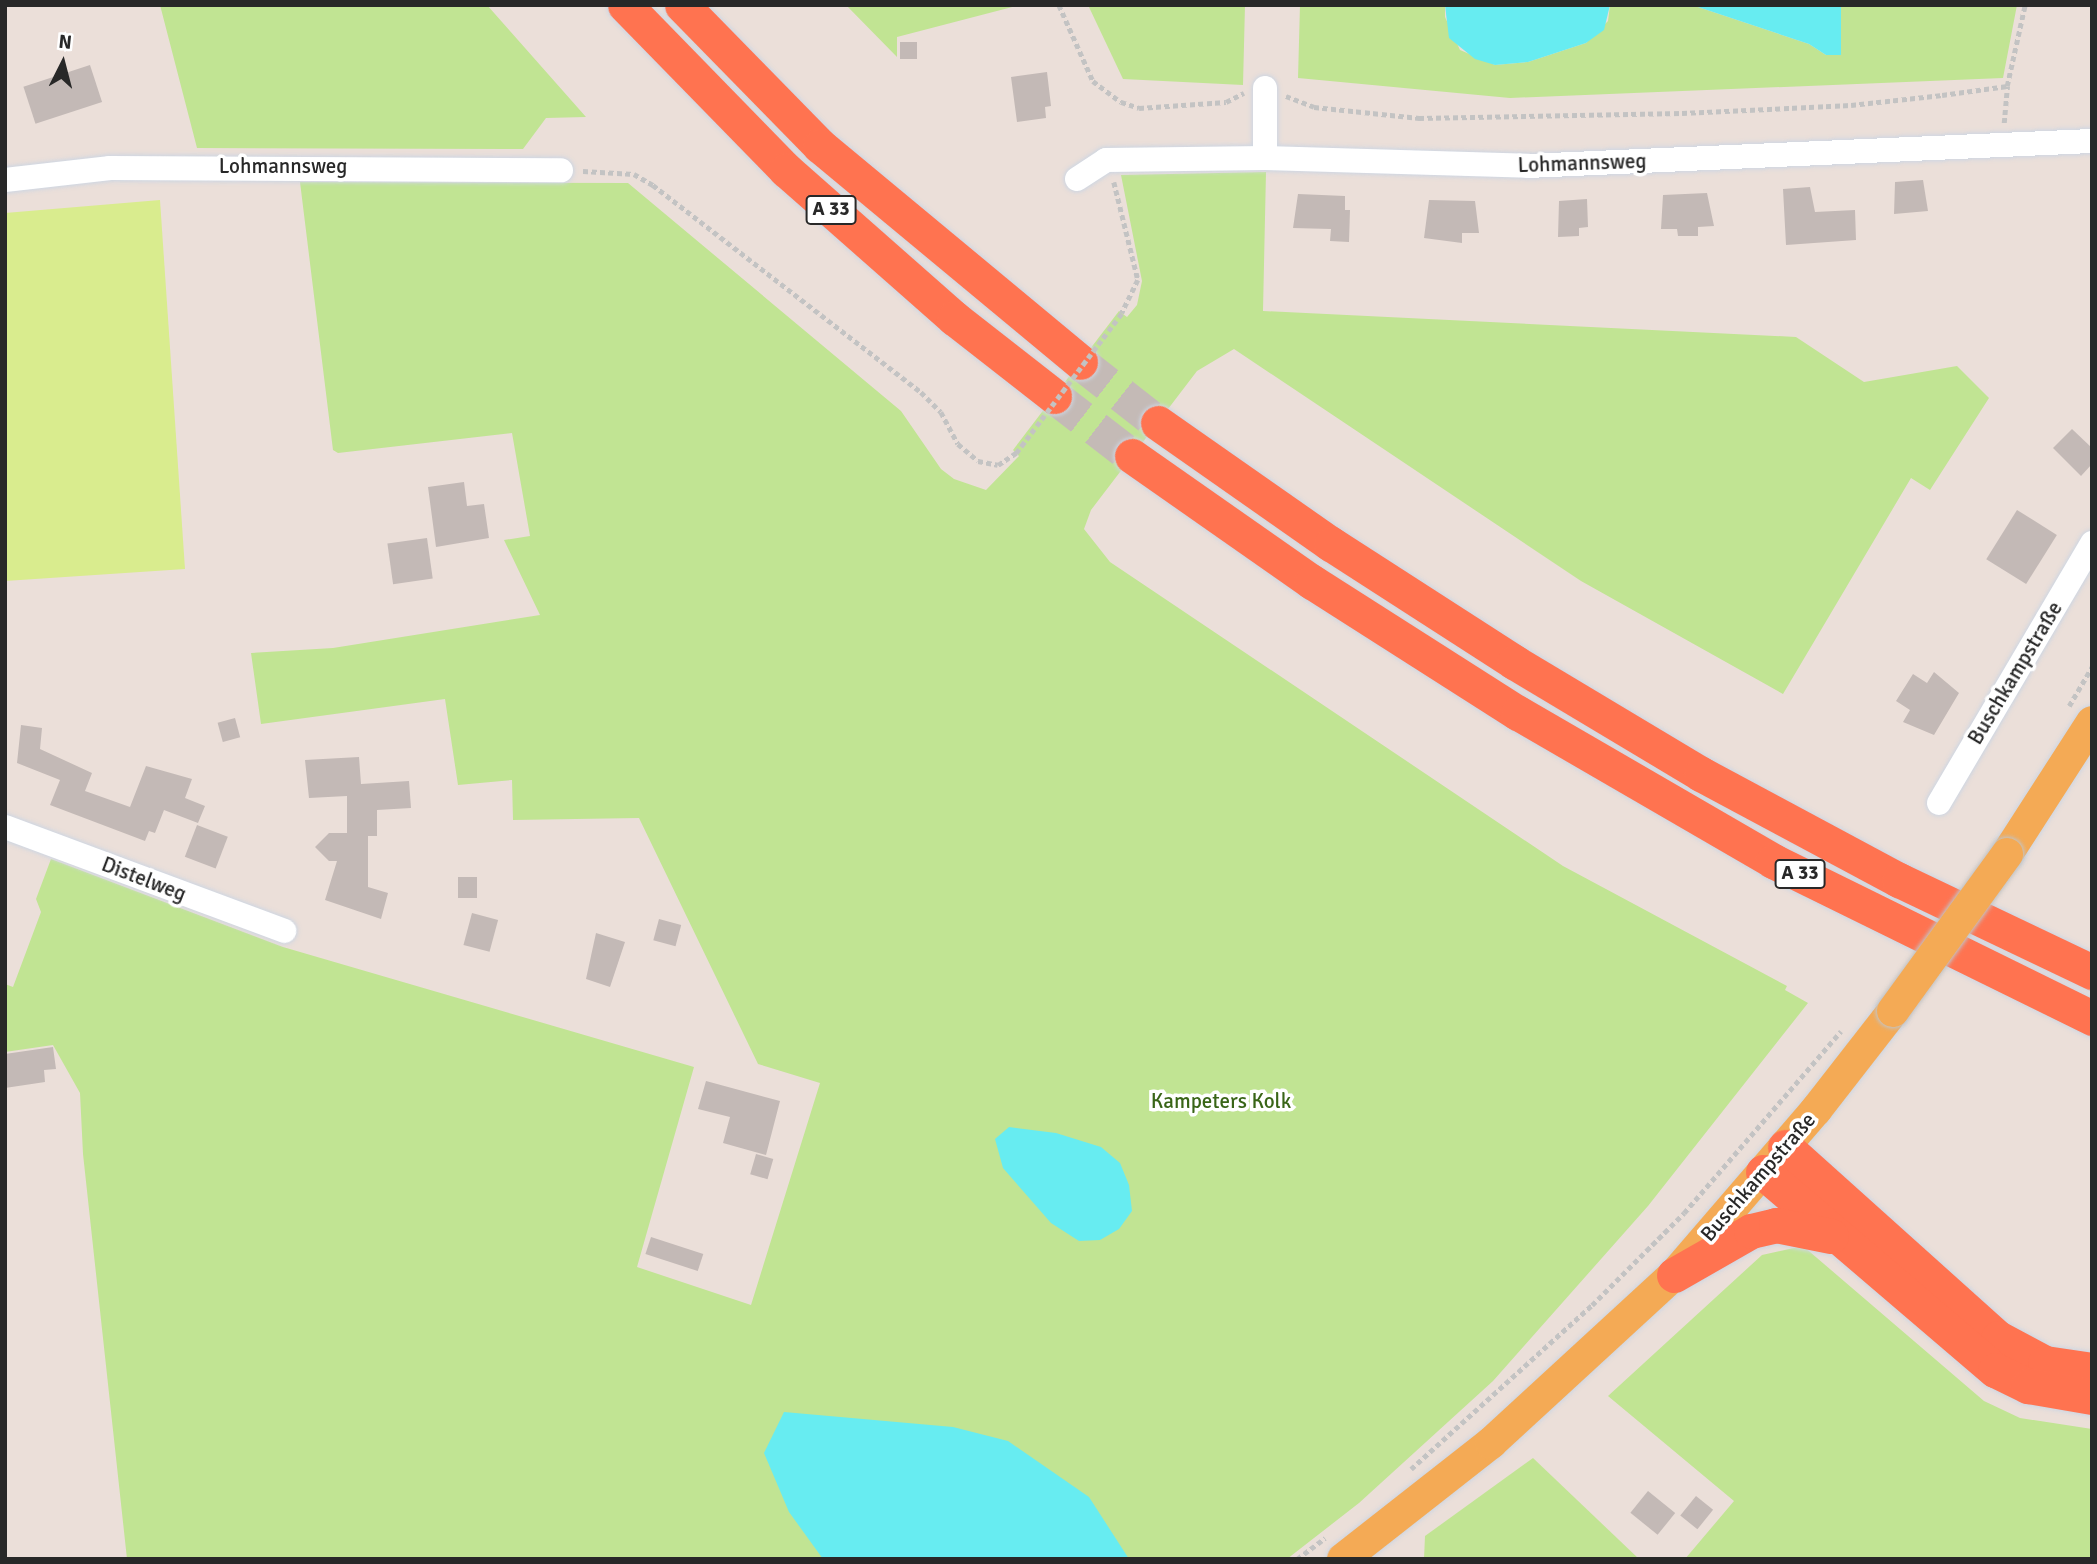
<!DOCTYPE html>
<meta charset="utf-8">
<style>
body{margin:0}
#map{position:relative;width:2097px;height:1564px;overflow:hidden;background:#ebdfd9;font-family:Signika,sans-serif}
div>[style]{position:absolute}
.green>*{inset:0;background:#c1e493}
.pitch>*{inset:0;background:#d9ec8e}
.water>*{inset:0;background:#67ecf1}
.building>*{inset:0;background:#c3b9b6;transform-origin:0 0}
.highway-tunnel>*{height:35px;margin-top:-17.5px;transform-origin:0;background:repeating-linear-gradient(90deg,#c4bab6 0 35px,transparent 0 53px)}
.path>*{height:4.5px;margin-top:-2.25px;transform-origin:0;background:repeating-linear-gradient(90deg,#c3c3c3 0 5px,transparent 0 8.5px)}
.roads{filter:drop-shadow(0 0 2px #ced6e2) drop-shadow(0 0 2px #ced6e2)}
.minor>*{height:24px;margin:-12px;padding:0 12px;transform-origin:12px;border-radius:12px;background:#fff}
.major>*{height:32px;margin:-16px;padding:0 16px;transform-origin:16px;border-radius:16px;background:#f4aa55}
.highway>*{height:35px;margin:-17.5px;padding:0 17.5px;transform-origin:17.5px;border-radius:17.5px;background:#ff7350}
.path-bridge>*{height:4.5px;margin-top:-2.25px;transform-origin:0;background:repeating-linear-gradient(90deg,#c3c3c3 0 5px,transparent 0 8.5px)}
.bridges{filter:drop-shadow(0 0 2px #c3c3c3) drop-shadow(0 0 2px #c3c3c3)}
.major-bridge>*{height:32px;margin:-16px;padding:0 16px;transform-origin:16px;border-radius:16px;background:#f4aa55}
span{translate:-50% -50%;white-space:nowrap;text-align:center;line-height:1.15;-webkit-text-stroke:7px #fff;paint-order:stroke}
.shield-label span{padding:2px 5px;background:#fff;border:2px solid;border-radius:5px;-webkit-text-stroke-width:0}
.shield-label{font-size:19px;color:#282828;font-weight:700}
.street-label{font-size:21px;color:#282828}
.park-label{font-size:21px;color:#396517}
.frame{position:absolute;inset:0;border:7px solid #282828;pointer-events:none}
.north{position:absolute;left:28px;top:28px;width:70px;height:70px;-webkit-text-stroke:5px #fff;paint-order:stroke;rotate:6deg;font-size:19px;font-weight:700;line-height:28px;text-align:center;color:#282828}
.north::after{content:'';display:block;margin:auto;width:24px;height:32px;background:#282828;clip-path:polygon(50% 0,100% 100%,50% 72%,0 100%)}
</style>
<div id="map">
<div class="green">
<div style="clip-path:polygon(160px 5px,487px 5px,586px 117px,546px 118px,523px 149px,197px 148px)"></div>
<div style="clip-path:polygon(846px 5px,1020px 5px,897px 37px,897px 57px)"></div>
<div style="clip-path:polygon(1088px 5px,1245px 5px,1243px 85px,1123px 79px)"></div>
<div style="clip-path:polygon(1300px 5px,1445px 5px,1445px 17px,1460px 50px,1495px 65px,1528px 62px,1586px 43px,1608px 21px,1610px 5px,1692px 5px,1809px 44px,1826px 55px,1840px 55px,1841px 5px,2017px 5px,2003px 78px,1510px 98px,1298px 78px)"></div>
<div style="clip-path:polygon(1266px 172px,1263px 311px,1796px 337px,1864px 382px,1957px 366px,1989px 398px,1930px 490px,1911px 478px,1783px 694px,1581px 581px,1234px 349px,1197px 371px,1091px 510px,1084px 529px,1110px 562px,1563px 866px,1787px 986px,1785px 990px,1808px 1003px,1648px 1206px,1493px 1381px,1359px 1503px,1287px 1559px,127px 1559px,83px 1154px,80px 1093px,53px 1045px,5px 1052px,5px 984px,13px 987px,41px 912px,36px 899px,51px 859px,283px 947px,694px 1067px,637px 1267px,751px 1305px,820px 1083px,758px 1064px,639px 818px,513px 820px,512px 780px,458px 785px,445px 699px,261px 724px,251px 653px,333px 648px,540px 615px,504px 540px,530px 536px,512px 433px,338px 453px,333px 450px,300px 182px,628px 183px,901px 411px,941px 469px,954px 479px,986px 490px,1019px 456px,1013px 450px,1119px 311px,1127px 317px,1137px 305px,1142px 281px,1121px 175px)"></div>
<div style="clip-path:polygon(1803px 1246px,1984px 1401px,2020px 1418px,2092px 1429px,2092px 1559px,1685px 1559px,1734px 1501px,1608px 1396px,1762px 1255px)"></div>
<div style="clip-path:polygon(1533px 1458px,1639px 1559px,1424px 1559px,1425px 1536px)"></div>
</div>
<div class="pitch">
<div style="clip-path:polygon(160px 200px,185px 569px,5px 581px,5px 213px)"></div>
</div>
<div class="water">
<div style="clip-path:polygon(1445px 5px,1610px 5px,1604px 30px,1586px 43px,1528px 62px,1495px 65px,1475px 59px,1449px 38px)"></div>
<div style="clip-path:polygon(1692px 5px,1841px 5px,1841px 55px,1826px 55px,1809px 44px)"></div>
<div style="clip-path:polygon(1009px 1127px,1056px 1133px,1101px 1147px,1120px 1163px,1129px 1185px,1132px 1211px,1119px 1229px,1100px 1240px,1079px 1241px,1051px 1223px,1003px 1168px,995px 1139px)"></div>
<div style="clip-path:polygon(784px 1412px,953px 1427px,1008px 1441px,1089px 1497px,1129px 1559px,823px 1559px,789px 1512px,764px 1453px)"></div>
</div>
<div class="building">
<div style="left:900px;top:42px;width:17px;height:17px"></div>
<div style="left:90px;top:65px;width:39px;height:70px;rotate:72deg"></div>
<div style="clip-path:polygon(1047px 72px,1051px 106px,1045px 107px,1046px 118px,1017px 122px,1011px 77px)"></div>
<div style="clip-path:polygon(1923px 180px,1928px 211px,1894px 214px,1895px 182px)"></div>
<div style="clip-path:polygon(1810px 187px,1815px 212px,1855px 210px,1856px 240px,1786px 245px,1783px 189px)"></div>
<div style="clip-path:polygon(1707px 193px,1714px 226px,1698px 227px,1698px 236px,1678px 236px,1677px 229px,1661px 229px,1663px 195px)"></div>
<div style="clip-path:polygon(1298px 194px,1345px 196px,1345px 210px,1350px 210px,1349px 242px,1330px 241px,1331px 229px,1293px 228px)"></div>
<div style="clip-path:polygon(1587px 199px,1588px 227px,1579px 228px,1579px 236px,1558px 237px,1559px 201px)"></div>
<div style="clip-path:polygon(1429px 200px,1475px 201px,1479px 233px,1462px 233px,1462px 243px,1424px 238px)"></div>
<div style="clip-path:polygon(2072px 429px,2092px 448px,2092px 464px,2081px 476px,2053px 448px)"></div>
<div style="clip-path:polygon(464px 482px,467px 506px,484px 504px,489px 538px,436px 547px,428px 487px)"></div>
<div style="left:2017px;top:510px;width:47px;height:58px;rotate:32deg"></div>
<div style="left:427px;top:538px;width:41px;height:40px;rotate:82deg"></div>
<div style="clip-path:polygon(1934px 672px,1959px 693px,1934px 735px,1903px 722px,1910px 710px,1896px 701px,1913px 674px,1927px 683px)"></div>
<div style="left:235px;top:718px;width:20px;height:18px;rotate:75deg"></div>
<div style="clip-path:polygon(21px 725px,42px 728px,40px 749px,92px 773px,85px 791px,130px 807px,146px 766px,192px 779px,185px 798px,205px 806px,198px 823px,164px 810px,155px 833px,149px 831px,145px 841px,50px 805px,60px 780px,17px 763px)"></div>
<div style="clip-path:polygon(359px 757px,361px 784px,409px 781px,411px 808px,377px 810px,377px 836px,368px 836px,368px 887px,388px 893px,381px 919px,325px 900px,337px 861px,329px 861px,315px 847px,329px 833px,347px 833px,347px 796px,309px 798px,305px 760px)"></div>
<div style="left:197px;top:825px;width:33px;height:34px;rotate:21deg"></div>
<div style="left:458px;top:877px;width:19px;height:21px"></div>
<div style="left:472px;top:913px;width:27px;height:33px;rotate:15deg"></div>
<div style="left:659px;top:919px;width:23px;height:22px;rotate:15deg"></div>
<div style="clip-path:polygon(596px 933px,625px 942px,610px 987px,586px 979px)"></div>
<div style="clip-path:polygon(53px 1047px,56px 1069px,44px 1070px,45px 1082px,5px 1088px,5px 1054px)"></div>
<div style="clip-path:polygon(706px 1081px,780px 1101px,766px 1155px,723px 1143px,730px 1117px,698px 1109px)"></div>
<div style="left:756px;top:1154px;width:18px;height:21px;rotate:16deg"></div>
<div style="left:651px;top:1237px;width:55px;height:18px;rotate:18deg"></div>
<div style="left:1648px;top:1491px;width:35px;height:28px;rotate:39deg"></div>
<div style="left:1696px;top:1496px;width:22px;height:25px;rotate:39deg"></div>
</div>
<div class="highway-tunnel">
<div style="left:1080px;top:362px;width:99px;rotate:38deg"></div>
<div style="left:1054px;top:396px;width:98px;rotate:37.6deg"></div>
</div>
<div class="path">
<div style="left:1059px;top:5px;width:83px;rotate:65.9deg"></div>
<div style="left:1093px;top:81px;width:35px;rotate:37deg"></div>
<div style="left:1121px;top:102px;width:19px;rotate:18deg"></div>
<div style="left:1139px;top:108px;width:87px;rotate:-3.9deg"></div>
<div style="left:1226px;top:102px;width:20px;rotate:-27deg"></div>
<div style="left:1286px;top:96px;width:30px;rotate:21deg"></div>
<div style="left:1314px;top:107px;width:106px;rotate:6deg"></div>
<div style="left:1419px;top:118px;width:263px;rotate:-1.1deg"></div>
<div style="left:1682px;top:113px;width:169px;rotate:-2.7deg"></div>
<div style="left:1851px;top:105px;width:92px;rotate:-6.3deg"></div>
<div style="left:1942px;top:95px;width:66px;rotate:-7.9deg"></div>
<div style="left:2007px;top:86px;width:83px;rotate:-77.5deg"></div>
<div style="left:2004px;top:123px;width:37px;rotate:-85deg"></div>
<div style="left:583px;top:171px;width:51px;rotate:3.4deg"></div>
<div style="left:634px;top:174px;width:22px;rotate:30deg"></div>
<div style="left:653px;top:185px;width:339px;rotate:37.7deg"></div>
<div style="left:921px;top:392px;width:28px;rotate:45deg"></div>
<div style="left:941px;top:412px;width:36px;rotate:62deg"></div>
<div style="left:958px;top:444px;width:26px;rotate:40deg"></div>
<div style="left:978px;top:461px;width:20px;rotate:11deg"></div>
<div style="left:998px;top:465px;width:22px;rotate:-34deg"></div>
<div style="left:1114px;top:182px;width:101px;rotate:76.2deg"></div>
<div style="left:1138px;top:280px;width:37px;rotate:116deg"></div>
<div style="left:2069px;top:706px;width:45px;rotate:-59.5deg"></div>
<div style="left:1411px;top:1469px;width:244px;rotate:-42.2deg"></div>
<div style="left:1592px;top:1305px;width:130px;rotate:-45deg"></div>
<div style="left:1684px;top:1213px;width:240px;rotate:-49.2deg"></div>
<div style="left:1297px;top:1559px;width:35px;rotate:-37deg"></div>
</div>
<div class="roads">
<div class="minor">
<div style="left:1265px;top:88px;width:70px;rotate:90deg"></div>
<div style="left:1077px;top:179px;width:35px;rotate:-33deg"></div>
<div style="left:1106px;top:160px;width:159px;rotate:-0.7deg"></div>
<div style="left:1265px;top:158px;width:263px;rotate:1.7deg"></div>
<div style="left:1528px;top:166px;width:565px;rotate:-2.54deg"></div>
<div style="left:5px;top:180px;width:106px;rotate:-6.5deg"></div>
<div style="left:110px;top:168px;width:451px;rotate:0.3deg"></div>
<div style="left:1939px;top:803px;width:302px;rotate:-59.5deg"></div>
<div style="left:5px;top:827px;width:298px;rotate:20.4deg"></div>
</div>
<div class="major">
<div style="left:2007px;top:854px;width:157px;rotate:-57.2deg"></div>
<div style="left:1343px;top:1559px;width:188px;rotate:-38.1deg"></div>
<div style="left:1491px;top:1443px;width:248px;rotate:-42.6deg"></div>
<div style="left:1674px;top:1275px;width:218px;rotate:-49.3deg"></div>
<div style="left:1816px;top:1110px;width:125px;rotate:-52.1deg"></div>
</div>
<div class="highway">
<div style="left:625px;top:5px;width:231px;rotate:45.7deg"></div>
<div style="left:786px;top:170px;width:224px;rotate:41.4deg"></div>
<div style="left:954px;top:318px;width:127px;rotate:38deg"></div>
<div style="left:682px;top:5px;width:197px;rotate:45.6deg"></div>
<div style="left:820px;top:146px;width:338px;rotate:39.7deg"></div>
<div style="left:1158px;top:423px;width:211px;rotate:35deg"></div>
<div style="left:1331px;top:544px;width:218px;rotate:32.8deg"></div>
<div style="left:1514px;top:662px;width:218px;rotate:30.9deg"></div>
<div style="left:1701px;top:774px;width:225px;rotate:28.2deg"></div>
<div style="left:1899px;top:880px;width:214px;rotate:25.5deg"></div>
<div style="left:1132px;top:456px;width:220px;rotate:35deg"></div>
<div style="left:1312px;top:582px;width:244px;rotate:32.5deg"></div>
<div style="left:1518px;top:713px;width:295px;rotate:30.1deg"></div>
<div style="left:1773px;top:861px;width:356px;rotate:26.2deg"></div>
<div style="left:1785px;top:1147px;width:286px;rotate:41.9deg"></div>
<div style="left:1998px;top:1338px;width:53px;rotate:28deg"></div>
<div style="left:2045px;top:1363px;width:48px;rotate:8.5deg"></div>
<div style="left:1763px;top:1172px;width:305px;rotate:40.5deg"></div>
<div style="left:1995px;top:1370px;width:37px;rotate:26deg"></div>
<div style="left:2028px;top:1386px;width:65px;rotate:9.8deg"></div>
<div style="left:1674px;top:1275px;width:89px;rotate:-29.7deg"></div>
<div style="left:1751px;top:1231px;width:26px;rotate:-13deg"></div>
<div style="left:1776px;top:1225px;width:56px;rotate:11.3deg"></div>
</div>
</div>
<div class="path-bridge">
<div style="left:1016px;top:453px;width:176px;rotate:-52.9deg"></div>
</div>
<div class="bridges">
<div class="major-bridge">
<div style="left:1893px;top:1011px;width:194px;rotate:-54deg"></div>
</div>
</div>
<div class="shield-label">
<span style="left:831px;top:210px">A 33</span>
<span style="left:1800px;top:874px">A 33</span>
</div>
<div class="street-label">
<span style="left:1582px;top:163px;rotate:-2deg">Lohmannsweg</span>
<span style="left:283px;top:166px">Lohmannsweg</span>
<span style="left:2015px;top:673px;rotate:-59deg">Buschkampstraße</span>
<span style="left:144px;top:879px;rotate:21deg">Distelweg</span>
<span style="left:1758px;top:1177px;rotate:-49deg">Buschkampstraße</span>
</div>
<div class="park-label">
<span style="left:1221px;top:1101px">Kampeters Kolk</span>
</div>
<div class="frame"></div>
<div class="north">N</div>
</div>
